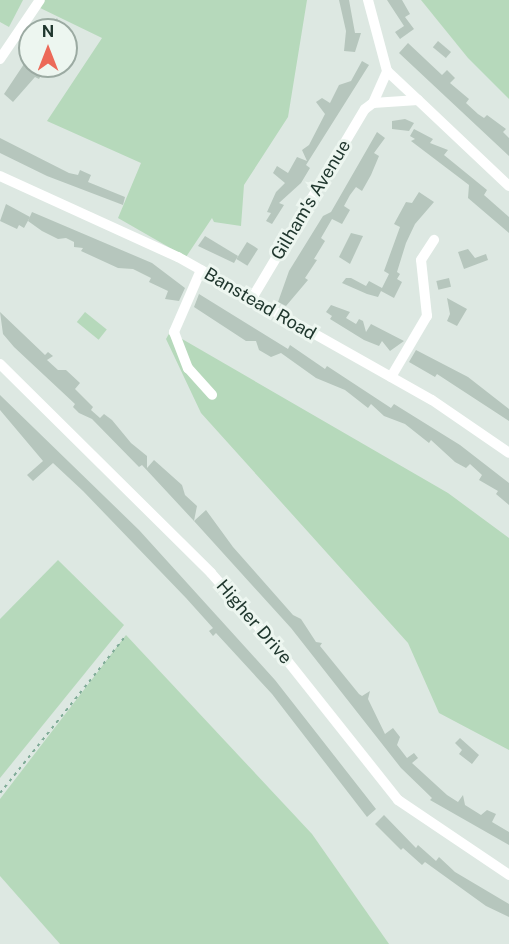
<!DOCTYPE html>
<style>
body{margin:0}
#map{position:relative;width:509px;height:944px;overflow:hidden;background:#dde8e2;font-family:"Public Sans",sans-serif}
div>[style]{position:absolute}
.green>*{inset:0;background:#b6d9bb;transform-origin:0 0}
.building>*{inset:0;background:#b6c6bd;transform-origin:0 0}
.path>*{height:1.5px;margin-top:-0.75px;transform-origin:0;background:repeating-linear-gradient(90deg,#7fab97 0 3px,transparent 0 7.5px)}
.minor>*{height:10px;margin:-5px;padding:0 5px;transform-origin:5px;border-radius:5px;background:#fff}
span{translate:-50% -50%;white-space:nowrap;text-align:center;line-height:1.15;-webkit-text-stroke:6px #edf6f0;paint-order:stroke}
.street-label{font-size:18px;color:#20372e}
.north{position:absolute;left:18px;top:18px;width:60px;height:60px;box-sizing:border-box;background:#edf6f0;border:2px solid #9baaa2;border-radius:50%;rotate:0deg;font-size:16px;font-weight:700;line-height:24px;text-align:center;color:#20372e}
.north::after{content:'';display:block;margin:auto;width:21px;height:27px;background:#ec6958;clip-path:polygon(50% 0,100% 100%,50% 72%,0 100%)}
</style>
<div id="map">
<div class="green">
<div style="clip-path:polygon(0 0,23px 0,9px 27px,0 22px)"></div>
<div style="clip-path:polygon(37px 0,307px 0,288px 117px,244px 185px,241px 226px,214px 222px,212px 218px,186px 257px,118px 218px,141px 163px,47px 121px,102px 38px,34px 5px)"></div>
<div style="clip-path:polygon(421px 0,509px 0,509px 99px,468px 58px)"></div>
<div style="left:85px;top:312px;width:28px;height:13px;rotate:39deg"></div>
<div style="clip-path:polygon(170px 332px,448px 493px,509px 538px,509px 750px,439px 713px,408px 643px,201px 413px,166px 339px)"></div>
<div style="clip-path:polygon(58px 560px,124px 625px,0 778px,0 619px)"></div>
<div style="clip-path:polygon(126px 635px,312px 834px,389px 944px,60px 944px,0 876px,0 799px)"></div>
</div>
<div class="building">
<div style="clip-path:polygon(339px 0,349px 0,355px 33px,361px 33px,355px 52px,344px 51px,346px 31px)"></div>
<div style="clip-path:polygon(387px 0,402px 0,410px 14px,405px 17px,414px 29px,400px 39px,395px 32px,404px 26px)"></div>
<div style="clip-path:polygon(57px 18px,63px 30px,46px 30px)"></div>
<div style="left:438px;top:41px;width:17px;height:8px;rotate:40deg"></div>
<div style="clip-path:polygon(408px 43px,442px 75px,447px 70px,455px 78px,450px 83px,469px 99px,466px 103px,478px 114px,484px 118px,487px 115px,506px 129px,503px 132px,509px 138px,509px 156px,399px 53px)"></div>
<div style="clip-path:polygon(30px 55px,30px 66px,46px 66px,39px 79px,35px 77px,13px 102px,4px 94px)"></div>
<div style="clip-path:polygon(362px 61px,369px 65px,306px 165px,310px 168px,301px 183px,279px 203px,284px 205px,272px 224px,266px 221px,271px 213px,267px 212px,276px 192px,285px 183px,273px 173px,277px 166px,288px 173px,297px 157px,307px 161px,302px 150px,309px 145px,325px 114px,316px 102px,322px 98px,330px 103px,339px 85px,351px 81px)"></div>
<div style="clip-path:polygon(405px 119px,414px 123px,409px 131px,392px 129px,392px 121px)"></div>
<div style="clip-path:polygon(414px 129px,433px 139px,430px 143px,448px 150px,444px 155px,487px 190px,484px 195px,509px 217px,509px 233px,468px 198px,469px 185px,411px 141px,415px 139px,410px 136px)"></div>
<div style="clip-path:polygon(377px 132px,385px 138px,374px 153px,379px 156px,371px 175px,362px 191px,356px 187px,350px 195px,344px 206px,350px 210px,342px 224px,332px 219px,321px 238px,325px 241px,314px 259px,317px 260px,305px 278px,308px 280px,286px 306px,278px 302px,289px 271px,323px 216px,331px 212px)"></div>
<div style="clip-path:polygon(0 138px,69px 173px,78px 175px,80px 170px,91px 175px,88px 182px,125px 197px,123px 205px,47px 176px,0 153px)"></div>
<div style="clip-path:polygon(419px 192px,434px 202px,415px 224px,406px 243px,397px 272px,400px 274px,397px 279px,402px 282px,394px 298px,381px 291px,378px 297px,367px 294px,342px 283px,346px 278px,351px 278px,366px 286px,369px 281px,382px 288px,389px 274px,384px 271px,400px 227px,394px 224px,406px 202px,412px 203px)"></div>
<div style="clip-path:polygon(6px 204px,30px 217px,24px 228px,19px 225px,17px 229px,0 221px)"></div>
<div style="clip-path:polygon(32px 212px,152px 263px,185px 288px,179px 301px,165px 299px,168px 291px,149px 282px,151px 278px,133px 269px,118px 268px,81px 251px,83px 248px,74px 247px,74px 242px,66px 238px,58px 239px,42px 231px,28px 221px)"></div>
<div style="clip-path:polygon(351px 233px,363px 236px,350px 264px,339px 257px)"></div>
<div style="clip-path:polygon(205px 236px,238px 256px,234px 263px,198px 246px)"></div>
<div style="left:247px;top:242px;width:13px;height:20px;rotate:32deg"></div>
<div style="clip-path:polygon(468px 249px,475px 258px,486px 254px,488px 260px,464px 269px,458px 252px)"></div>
<div style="left:449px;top:278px;width:9px;height:13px;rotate:77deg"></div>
<div style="clip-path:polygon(199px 294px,288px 349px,290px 345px,325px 369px,327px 366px,391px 408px,394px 404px,460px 445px,509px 483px,509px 505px,496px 494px,498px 491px,479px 480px,482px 475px,470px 464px,466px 468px,455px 462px,431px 440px,429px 443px,405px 424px,384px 416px,371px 404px,368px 408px,345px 390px,316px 378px,281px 353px,271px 357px,259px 350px,256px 341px,246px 341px,194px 307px)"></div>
<div style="clip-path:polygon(447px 298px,467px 309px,457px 326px,447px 321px,450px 314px)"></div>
<div style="clip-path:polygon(331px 305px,350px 312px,346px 318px,356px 324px,359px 319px,363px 321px,366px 332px,371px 324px,404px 341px,390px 351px,382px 341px,379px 346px,364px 340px,330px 319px,332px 316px,326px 312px)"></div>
<div style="clip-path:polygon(0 312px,45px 355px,48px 352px,53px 356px,47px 360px,58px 370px,66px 370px,80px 383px,75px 389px,93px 407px,91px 410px,100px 418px,104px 414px,112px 420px,131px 443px,147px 456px,147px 468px,154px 460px,182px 485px,185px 495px,197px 506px,194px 521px,142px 465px,139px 467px,92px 419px,79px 413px,73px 407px,75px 404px,14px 347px,3px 334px)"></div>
<div style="clip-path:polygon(416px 350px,468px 377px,509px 409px,509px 421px,437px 374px,435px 377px,409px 362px)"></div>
<div style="clip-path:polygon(0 395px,139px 530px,275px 680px,376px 809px,367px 817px,272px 694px,216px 633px,213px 636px,209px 631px,213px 628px,186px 598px,83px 491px,53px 463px,33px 481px,27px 475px,43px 461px,0 410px)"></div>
<div style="clip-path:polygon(206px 510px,233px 547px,293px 615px,301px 619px,316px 642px,322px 643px,320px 646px,359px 694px,362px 696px,370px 691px,368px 699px,385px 734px,393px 728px,400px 737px,397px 745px,407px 758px,414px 753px,418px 758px,412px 763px,447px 795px,458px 802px,463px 795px,465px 805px,481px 815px,487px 810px,496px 814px,492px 822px,509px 832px,509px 845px,430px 800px,432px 798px,401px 768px,291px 628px,194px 521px)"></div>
<div style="clip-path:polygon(460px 738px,479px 755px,472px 764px,459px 754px,462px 750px,455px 743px)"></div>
<div style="clip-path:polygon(384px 815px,416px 848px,418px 845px,436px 861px,439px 857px,455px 872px,509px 904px,509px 917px,486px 906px,425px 862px,422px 865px,403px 848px,401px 850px,375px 824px)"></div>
</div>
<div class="path">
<div style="left:0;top:793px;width:202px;rotate:-51.4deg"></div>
</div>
<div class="minor">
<div style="left:368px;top:0;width:73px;rotate:75deg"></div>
<div style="left:387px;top:71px;width:42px;rotate:43.1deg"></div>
<div style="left:0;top:59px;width:71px;rotate:-55.9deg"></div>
<div style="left:373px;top:103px;width:35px;rotate:-66deg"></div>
<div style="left:0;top:176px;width:196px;rotate:24.5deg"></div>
<div style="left:178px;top:257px;width:291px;rotate:29.4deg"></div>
<div style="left:432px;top:400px;width:93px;rotate:34.5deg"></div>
<div style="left:201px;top:270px;width:68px;rotate:113.5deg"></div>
<div style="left:174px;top:332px;width:39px;rotate:69deg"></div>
<div style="left:188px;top:368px;width:36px;rotate:48deg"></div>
<div style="left:251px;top:300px;width:222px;rotate:-59.2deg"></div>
<div style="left:365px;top:109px;width:10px;rotate:-37deg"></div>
<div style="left:373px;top:103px;width:45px;rotate:-3.8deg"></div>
<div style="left:418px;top:100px;width:125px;rotate:43.4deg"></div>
<div style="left:0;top:364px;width:297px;rotate:44.7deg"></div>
<div style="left:211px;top:573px;width:101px;rotate:48.6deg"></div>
<div style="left:278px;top:649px;width:193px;rotate:51.5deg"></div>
<div style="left:398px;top:800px;width:134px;rotate:34deg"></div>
<div style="left:391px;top:377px;width:71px;rotate:-59.5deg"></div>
<div style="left:427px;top:316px;width:56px;rotate:-96.1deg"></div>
<div style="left:421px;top:260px;width:24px;rotate:-57deg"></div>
</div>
<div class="street-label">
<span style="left:311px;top:200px;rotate:-59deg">Gilham's Avenue</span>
<span style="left:260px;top:304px;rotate:30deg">Banstead Road</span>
<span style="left:254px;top:622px;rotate:49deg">Higher Drive</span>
</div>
<div class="north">N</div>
</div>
